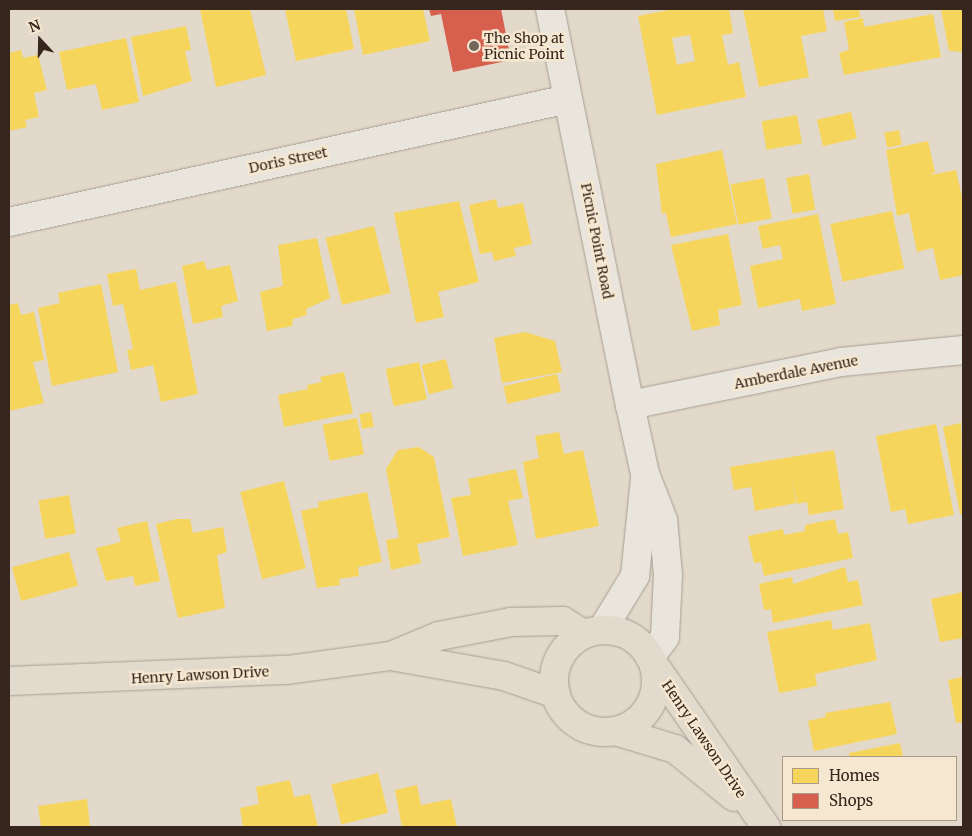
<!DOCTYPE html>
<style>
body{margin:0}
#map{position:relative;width:972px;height:836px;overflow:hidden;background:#e2d9ca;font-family:Merriweather,serif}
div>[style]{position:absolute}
.homes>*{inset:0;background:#f6d55c;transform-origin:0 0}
.shops>*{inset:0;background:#d6604d}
.roads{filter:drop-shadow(0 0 1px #a79e94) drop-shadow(0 0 1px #a79e94)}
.minor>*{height:28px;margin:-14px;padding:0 14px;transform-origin:14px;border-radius:14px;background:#eae5dc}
.major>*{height:28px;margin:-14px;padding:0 14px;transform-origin:14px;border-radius:14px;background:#e2dacd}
.major>.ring{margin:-14px;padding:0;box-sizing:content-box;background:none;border:28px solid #e2dacd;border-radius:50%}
.dots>*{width:14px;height:14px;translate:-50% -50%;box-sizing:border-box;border:2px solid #f5e7d0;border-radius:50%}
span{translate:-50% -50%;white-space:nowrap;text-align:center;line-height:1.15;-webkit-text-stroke:5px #f5e7d0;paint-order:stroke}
.poi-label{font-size:14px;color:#36261d}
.left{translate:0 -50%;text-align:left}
.street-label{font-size:14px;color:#36261d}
.frame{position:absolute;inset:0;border:10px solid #36261d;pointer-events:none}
.legend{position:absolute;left:782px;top:756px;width:175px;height:65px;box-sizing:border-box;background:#f5e7d0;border:1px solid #a99a88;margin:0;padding:6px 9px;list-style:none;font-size:15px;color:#36261d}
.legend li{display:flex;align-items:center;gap:10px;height:25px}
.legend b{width:25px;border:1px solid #a99a88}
.north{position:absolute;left:15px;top:15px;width:50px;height:50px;-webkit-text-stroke:4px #f5e7d0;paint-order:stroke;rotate:339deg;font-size:14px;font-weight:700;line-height:20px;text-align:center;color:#36261d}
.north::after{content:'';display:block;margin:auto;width:18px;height:22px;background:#36261d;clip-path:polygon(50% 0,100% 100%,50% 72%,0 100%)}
</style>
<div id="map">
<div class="homes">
<div style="clip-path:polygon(200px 9px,250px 9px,266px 75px,216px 87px)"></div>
<div style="clip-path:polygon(285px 9px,346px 9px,354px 49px,296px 61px)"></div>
<div style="clip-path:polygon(354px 9px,423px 9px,430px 41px,363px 55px)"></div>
<div style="clip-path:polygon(evenodd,675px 9px,729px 9px,733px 33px,722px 35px,728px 65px,739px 62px,746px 97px,657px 115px,638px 16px,675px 9px,690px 35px,695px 61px,677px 65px,672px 38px,690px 35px)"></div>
<div style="clip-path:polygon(743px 9px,823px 9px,827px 31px,801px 36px,809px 77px,759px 87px)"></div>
<div style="clip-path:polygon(833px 9px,859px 9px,860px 17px,835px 21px)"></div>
<div style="clip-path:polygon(941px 9px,963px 9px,963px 52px,949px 51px)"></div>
<div style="clip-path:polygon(933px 14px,941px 57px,844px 75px,839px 53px,849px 50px,844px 22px,863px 18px,864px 27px)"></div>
<div style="clip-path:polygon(186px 26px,191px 50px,185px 51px,192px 81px,143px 96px,131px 37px)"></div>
<div style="clip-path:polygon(126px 38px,139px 102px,102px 110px,96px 84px,67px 90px,59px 52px)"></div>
<div style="clip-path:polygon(21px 50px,23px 58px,38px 55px,47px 90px,34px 93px,39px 117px,25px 120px,27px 127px,9px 131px,9px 53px)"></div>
<div style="left:851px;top:112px;width:27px;height:35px;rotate:77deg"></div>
<div style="left:797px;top:115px;width:29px;height:36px;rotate:80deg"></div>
<div style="left:899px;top:130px;width:15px;height:15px;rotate:79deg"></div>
<div style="clip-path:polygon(928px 141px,935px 172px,930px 175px,956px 170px,963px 202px,963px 275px,940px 280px,933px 248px,917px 252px,909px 213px,897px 216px,886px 150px)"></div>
<div style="clip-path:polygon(722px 150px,737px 224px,671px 237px,666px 213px,662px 214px,656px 164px)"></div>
<div style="left:809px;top:174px;width:36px;height:23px;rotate:80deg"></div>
<div style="left:764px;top:178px;width:41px;height:34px;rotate:79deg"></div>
<div style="clip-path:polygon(496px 199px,498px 208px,523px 203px,532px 244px,514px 248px,516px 256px,494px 261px,492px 252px,480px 254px,469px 205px)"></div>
<div style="clip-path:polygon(459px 201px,479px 282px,438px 292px,444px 317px,416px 323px,394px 213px)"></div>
<div style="left:892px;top:211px;width:59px;height:63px;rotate:78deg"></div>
<div style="clip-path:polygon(818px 214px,836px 304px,802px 311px,800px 299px,758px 308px,750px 266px,783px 259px,780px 245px,763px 249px,758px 226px)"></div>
<div style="left:374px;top:226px;width:69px;height:50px;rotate:76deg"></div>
<div style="clip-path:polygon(728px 234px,742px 305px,718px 310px,720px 325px,692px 331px,671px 245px)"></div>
<div style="clip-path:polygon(317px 238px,330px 298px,306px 309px,307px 315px,293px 319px,292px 326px,267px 331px,260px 292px,283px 286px,278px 245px)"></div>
<div style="clip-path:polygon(204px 261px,207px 270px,230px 265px,238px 301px,221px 306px,223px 317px,193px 324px,182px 266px)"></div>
<div style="clip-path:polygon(136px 269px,140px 290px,176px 282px,198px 394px,161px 402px,153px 365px,131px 370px,127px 350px,133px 349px,123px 304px,113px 306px,107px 274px)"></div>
<div style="clip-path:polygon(101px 284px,118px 372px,52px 386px,38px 308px,60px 303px,58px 293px)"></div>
<div style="clip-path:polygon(18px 303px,21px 315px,34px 312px,44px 360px,33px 362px,44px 403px,9px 411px,9px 305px)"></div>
<div style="clip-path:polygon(525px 332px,555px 341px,562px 372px,502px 383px,494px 338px)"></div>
<div style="left:446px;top:359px;width:30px;height:25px;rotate:76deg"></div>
<div style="left:419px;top:362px;width:38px;height:34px;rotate:78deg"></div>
<div style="clip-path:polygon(344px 372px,353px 413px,284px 427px,278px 395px,308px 389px,307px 385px,322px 382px,320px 377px)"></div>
<div style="left:557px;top:374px;width:18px;height:55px;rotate:77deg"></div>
<div style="left:371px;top:412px;width:15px;height:12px;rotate:79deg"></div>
<div style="left:357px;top:418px;width:37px;height:35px;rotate:79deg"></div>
<div style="clip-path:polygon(961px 423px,963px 514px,960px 514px,943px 427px)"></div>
<div style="clip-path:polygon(936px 424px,954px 515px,908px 524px,905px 509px,891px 512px,876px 436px)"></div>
<div style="clip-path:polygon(559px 432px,564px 454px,583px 450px,599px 526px,536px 539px,523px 462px,539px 458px,535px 436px)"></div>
<div style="clip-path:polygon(419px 447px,434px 457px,450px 537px,417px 544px,421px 563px,391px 570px,386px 540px,399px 538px,386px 469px,398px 450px)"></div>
<div style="clip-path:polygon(834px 450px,844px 509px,809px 515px,807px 502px,797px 504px,791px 474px,796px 503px,755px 511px,751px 487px,734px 490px,730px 467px)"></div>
<div style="clip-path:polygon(516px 469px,523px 498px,508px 501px,518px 545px,463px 556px,451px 498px,471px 495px,468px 479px)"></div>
<div style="left:284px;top:481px;width:90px;height:45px;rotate:76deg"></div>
<div style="clip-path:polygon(367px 492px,382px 562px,358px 567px,359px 576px,339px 579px,340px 585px,317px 588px,301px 511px,319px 507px,318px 502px)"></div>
<div style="left:69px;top:495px;width:39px;height:31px;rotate:80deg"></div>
<div style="clip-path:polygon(177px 519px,190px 519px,193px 533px,223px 527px,227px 552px,217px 555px,225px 608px,178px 618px,156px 524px)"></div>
<div style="clip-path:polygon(835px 519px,838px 534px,848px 532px,853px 558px,764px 576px,761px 562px,754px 563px,748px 536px,783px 529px,784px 535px,805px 531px,805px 525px)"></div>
<div style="clip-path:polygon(147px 521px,160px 581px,135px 586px,133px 576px,106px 581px,96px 548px,121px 542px,117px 528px)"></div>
<div style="left:69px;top:552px;width:35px;height:59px;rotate:75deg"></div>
<div style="clip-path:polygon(845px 567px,848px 582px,858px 580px,863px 605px,773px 623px,771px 609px,764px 610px,759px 584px,792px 577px,793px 584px)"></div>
<div style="clip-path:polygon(963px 592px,963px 638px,940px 642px,931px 599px)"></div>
<div style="clip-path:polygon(831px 620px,833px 630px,870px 623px,877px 660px,815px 674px,817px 686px,779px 693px,767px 632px)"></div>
<div style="clip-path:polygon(963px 677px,963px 722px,956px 723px,948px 680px)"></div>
<div style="clip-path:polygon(890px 702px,897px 734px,814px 751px,808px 721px,826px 717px,825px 713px)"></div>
<div style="clip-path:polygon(900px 743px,903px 757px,850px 757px,849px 753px)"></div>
<div style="left:378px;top:773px;width:41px;height:48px;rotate:76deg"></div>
<div style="clip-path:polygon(290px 780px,294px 797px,310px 794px,318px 827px,243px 827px,240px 808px,259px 804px,256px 787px)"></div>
<div style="clip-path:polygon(417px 785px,421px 805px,451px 799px,457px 827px,402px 827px,395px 790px)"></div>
<div style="clip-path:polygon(87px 799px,90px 827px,41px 827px,38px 806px)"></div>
</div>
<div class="shops">
<div style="clip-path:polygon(429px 9px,501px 9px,511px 60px,453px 72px,441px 14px,431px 16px)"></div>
</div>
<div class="roads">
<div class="minor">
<div style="left:550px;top:9px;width:404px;rotate:78.6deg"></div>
<div style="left:630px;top:405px;width:71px;rotate:77.7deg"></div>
<div style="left:645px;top:474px;width:49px;rotate:68.6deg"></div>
<div style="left:663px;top:520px;width:55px;rotate:84.8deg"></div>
<div style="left:668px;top:575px;width:62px;rotate:92.8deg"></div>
<div style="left:665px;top:637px;width:25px;rotate:127deg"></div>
<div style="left:9px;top:222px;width:572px;rotate:-12.41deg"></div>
<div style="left:630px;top:405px;width:215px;rotate:-11.5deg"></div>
<div style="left:841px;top:362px;width:123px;rotate:-5.6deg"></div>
<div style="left:602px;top:630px;width:63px;rotate:-58.6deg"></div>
<div style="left:635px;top:576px;width:98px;rotate:-84.1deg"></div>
</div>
<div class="major">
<div class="ring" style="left:554px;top:630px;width:74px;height:74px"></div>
<div style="left:391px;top:656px;width:115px;rotate:10deg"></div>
<div style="left:504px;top:676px;width:55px;rotate:19.1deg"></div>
<div style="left:655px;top:666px;width:196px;rotate:55.4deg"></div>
<div style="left:9px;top:681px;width:278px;rotate:-2.3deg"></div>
<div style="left:287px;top:670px;width:105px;rotate:-7.7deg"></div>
<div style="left:391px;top:656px;width:52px;rotate:-22.6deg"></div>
<div style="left:439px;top:636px;width:73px;rotate:-11deg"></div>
<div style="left:511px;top:622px;width:52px;rotate:-1.1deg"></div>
<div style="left:563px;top:621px;width:25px;rotate:32deg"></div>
<div style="left:616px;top:731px;width:62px;rotate:17deg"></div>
<div style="left:675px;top:749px;width:76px;rotate:39.1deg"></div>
</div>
</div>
<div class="dots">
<div style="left:474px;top:46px;background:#72655a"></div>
</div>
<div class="poi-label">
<span class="left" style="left:484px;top:46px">The Shop at<br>Picnic Point</span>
</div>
<div class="street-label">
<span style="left:288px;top:160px;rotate:-12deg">Doris Street</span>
<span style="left:597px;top:241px;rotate:79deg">Picnic Point Road</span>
<span style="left:796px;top:372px;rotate:-11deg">Amberdale Avenue</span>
<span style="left:200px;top:675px;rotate:-3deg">Henry Lawson Drive</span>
<span style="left:704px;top:739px;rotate:56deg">Henry Lawson Drive</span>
</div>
<div class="frame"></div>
<ul class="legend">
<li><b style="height:14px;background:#f6d55c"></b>Homes</li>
<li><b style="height:14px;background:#d6604d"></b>Shops</li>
</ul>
<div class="north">N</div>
</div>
